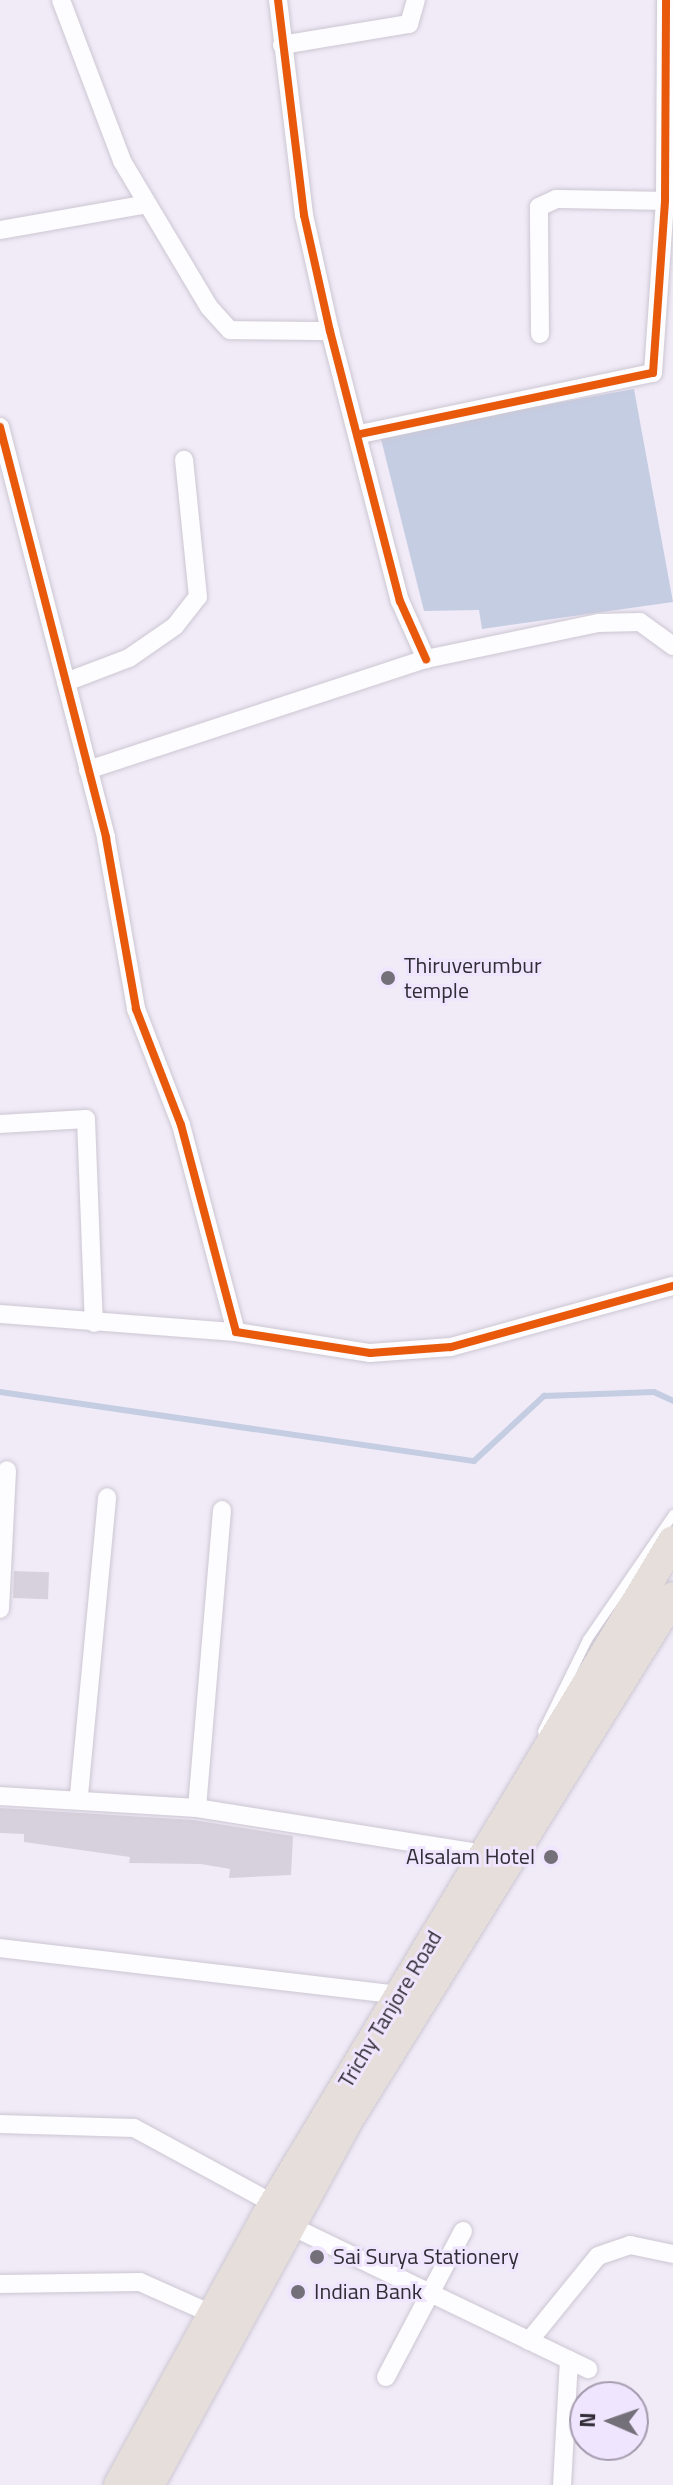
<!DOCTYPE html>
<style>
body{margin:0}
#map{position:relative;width:673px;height:2485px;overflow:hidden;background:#f1ebf8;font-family:"Titillium Web",sans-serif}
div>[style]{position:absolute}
.water>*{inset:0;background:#c5cde3}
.stream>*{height:6px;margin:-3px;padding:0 3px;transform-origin:3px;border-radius:3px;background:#c5cde3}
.building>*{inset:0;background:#d6d1dc;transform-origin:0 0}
.roads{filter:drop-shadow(0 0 2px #ccc7d2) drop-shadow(0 0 2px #ccc7d2)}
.service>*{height:9px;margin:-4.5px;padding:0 4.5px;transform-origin:4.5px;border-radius:4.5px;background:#fdfcfe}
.minor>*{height:18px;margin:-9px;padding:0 9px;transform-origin:9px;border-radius:9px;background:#fdfcfe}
.trunk>*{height:30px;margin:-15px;padding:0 15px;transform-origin:15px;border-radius:15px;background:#e5deda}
.cycleway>*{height:8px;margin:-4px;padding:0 4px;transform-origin:4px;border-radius:4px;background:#e8590c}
.dots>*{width:22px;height:22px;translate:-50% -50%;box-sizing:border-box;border:4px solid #f0e5fe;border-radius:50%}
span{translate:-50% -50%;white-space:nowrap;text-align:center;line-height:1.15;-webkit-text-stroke:6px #f0e5fe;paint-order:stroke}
.poi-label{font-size:22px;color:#312d36}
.left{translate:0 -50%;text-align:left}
.right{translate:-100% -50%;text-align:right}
.street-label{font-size:22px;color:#312d36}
.north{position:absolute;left:569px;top:2381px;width:80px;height:80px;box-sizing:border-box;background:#f0e5fe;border:2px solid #a49bae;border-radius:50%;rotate:272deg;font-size:22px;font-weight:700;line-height:32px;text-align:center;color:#312d36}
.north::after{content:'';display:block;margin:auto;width:28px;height:36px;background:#74707a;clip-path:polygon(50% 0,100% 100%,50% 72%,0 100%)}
</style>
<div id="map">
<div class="water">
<div style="clip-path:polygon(634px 389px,673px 602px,482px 629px,479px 610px,424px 611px,380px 435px)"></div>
</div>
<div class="stream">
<div style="left:0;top:1392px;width:479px;rotate:8.3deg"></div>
<div style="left:474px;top:1461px;width:96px;rotate:-42.9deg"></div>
<div style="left:544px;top:1396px;width:110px;rotate:-2.1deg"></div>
<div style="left:654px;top:1392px;width:21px;rotate:25deg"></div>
</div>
<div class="building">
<div style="left:14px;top:1571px;width:35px;height:27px;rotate:2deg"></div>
<div style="clip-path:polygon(0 1808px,193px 1820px,293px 1836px,291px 1875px,229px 1878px,230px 1869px,201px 1864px,129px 1863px,130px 1857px,24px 1842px,24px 1834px,0 1833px)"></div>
</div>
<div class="roads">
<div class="service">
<div style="left:542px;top:1731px;width:102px;rotate:-63.9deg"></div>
<div style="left:587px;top:1639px;width:152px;rotate:-55.5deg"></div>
</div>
<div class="minor">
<div style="left:61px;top:0;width:172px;rotate:69.2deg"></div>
<div style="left:122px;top:161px;width:170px;rotate:59.2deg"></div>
<div style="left:209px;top:307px;width:31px;rotate:48deg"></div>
<div style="left:230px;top:330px;width:100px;rotate:0.6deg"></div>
<div style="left:278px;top:0;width:217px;rotate:83.1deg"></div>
<div style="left:304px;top:215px;width:119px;rotate:77.4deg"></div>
<div style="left:330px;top:331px;width:279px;rotate:75.5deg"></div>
<div style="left:400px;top:601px;width:64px;rotate:65.9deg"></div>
<div style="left:282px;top:45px;width:129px;rotate:-9.4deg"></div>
<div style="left:409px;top:24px;width:25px;rotate:-74deg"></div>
<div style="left:0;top:230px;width:149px;rotate:-10deg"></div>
<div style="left:540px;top:334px;width:127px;rotate:-90.5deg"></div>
<div style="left:539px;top:207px;width:19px;rotate:-25deg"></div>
<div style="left:556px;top:199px;width:117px;rotate:1deg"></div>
<div style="left:0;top:427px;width:424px;rotate:75.5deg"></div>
<div style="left:106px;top:838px;width:174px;rotate:80deg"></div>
<div style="left:136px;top:1009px;width:124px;rotate:68.8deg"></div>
<div style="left:181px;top:1125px;width:214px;rotate:75.1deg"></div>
<div style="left:236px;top:1332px;width:136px;rotate:8.9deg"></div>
<div style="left:370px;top:1353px;width:81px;rotate:-4.2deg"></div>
<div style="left:451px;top:1347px;width:230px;rotate:-15.4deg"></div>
<div style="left:360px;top:434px;width:299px;rotate:-11.8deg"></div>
<div style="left:653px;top:373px;width:173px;rotate:-86deg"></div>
<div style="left:665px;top:200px;width:200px;rotate:-89.7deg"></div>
<div style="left:66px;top:682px;width:67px;rotate:-20.9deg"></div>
<div style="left:129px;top:658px;width:56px;rotate:-34.8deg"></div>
<div style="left:175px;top:626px;width:37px;rotate:-52deg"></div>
<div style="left:198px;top:597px;width:138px;rotate:-95.8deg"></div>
<div style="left:88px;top:770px;width:356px;rotate:-18.2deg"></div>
<div style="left:426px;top:659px;width:176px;rotate:-11.8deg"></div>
<div style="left:598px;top:623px;width:42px;rotate:-1.4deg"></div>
<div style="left:640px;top:622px;width:41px;rotate:36deg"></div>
<div style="left:0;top:1124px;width:86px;rotate:-3.3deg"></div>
<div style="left:86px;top:1119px;width:204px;rotate:87.8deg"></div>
<div style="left:0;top:1314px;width:237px;rotate:4.4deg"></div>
<div style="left:0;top:1609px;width:139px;rotate:-87.1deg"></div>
<div style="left:79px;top:1795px;width:299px;rotate:-84.6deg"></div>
<div style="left:0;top:1796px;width:197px;rotate:3.5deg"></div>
<div style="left:197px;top:1808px;width:291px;rotate:9.1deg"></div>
<div style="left:197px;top:1808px;width:299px;rotate:-85.2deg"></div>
<div style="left:0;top:1948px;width:401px;rotate:6.7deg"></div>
<div style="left:0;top:2124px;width:134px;rotate:1.7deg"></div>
<div style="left:134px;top:2128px;width:159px;rotate:28.5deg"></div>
<div style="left:291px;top:2226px;width:330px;rotate:25.7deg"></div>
<div style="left:0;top:2284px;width:140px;rotate:-0.8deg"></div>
<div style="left:140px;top:2282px;width:79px;rotate:24deg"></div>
<div style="left:529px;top:2341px;width:109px;rotate:-50.9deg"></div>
<div style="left:598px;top:2256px;width:34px;rotate:-19deg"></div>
<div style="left:630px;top:2245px;width:44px;rotate:11.8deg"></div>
<div style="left:386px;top:2377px;width:165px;rotate:-62.2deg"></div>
<div style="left:562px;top:2485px;width:125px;rotate:-86.8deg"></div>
</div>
<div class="trunk">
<div style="left:119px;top:2485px;width:303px;rotate:-61.2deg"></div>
<div style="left:265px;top:2219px;width:791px;rotate:-58.96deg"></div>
<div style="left:149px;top:2485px;width:412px;rotate:-61.4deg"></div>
<div style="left:346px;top:2123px;width:619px;rotate:-58.13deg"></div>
</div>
</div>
<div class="cycleway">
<div style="left:278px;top:0;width:217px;rotate:83.1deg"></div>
<div style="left:304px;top:215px;width:119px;rotate:77.4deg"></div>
<div style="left:330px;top:331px;width:279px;rotate:75.5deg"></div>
<div style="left:400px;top:601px;width:64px;rotate:65.9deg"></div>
<div style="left:0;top:427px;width:424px;rotate:75.5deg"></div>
<div style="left:106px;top:838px;width:174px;rotate:80deg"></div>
<div style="left:136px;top:1009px;width:124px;rotate:68.8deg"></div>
<div style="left:181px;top:1125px;width:214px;rotate:75.1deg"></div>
<div style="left:236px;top:1332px;width:136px;rotate:8.9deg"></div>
<div style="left:370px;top:1353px;width:81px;rotate:-4.2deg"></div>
<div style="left:451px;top:1347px;width:230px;rotate:-15.4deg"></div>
<div style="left:360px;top:434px;width:299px;rotate:-11.8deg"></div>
<div style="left:653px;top:373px;width:173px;rotate:-86deg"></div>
<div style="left:665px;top:200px;width:200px;rotate:-89.7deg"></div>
</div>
<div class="dots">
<div style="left:388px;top:978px;background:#74707a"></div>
<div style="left:551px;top:1857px;background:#74707a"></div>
<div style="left:317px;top:2257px;background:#74707a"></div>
<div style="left:298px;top:2292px;background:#74707a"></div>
</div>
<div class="poi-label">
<span class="left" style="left:404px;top:978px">Thiruverumbur<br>temple</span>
<span class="right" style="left:535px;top:1857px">Alsalam Hotel</span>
<span class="left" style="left:333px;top:2257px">Sai Surya Stationery</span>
<span class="left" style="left:314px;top:2292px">Indian Bank</span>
</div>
<div class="street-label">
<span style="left:390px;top:2009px;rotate:-59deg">Trichy Tanjore Road</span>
</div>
<div class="north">N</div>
</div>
